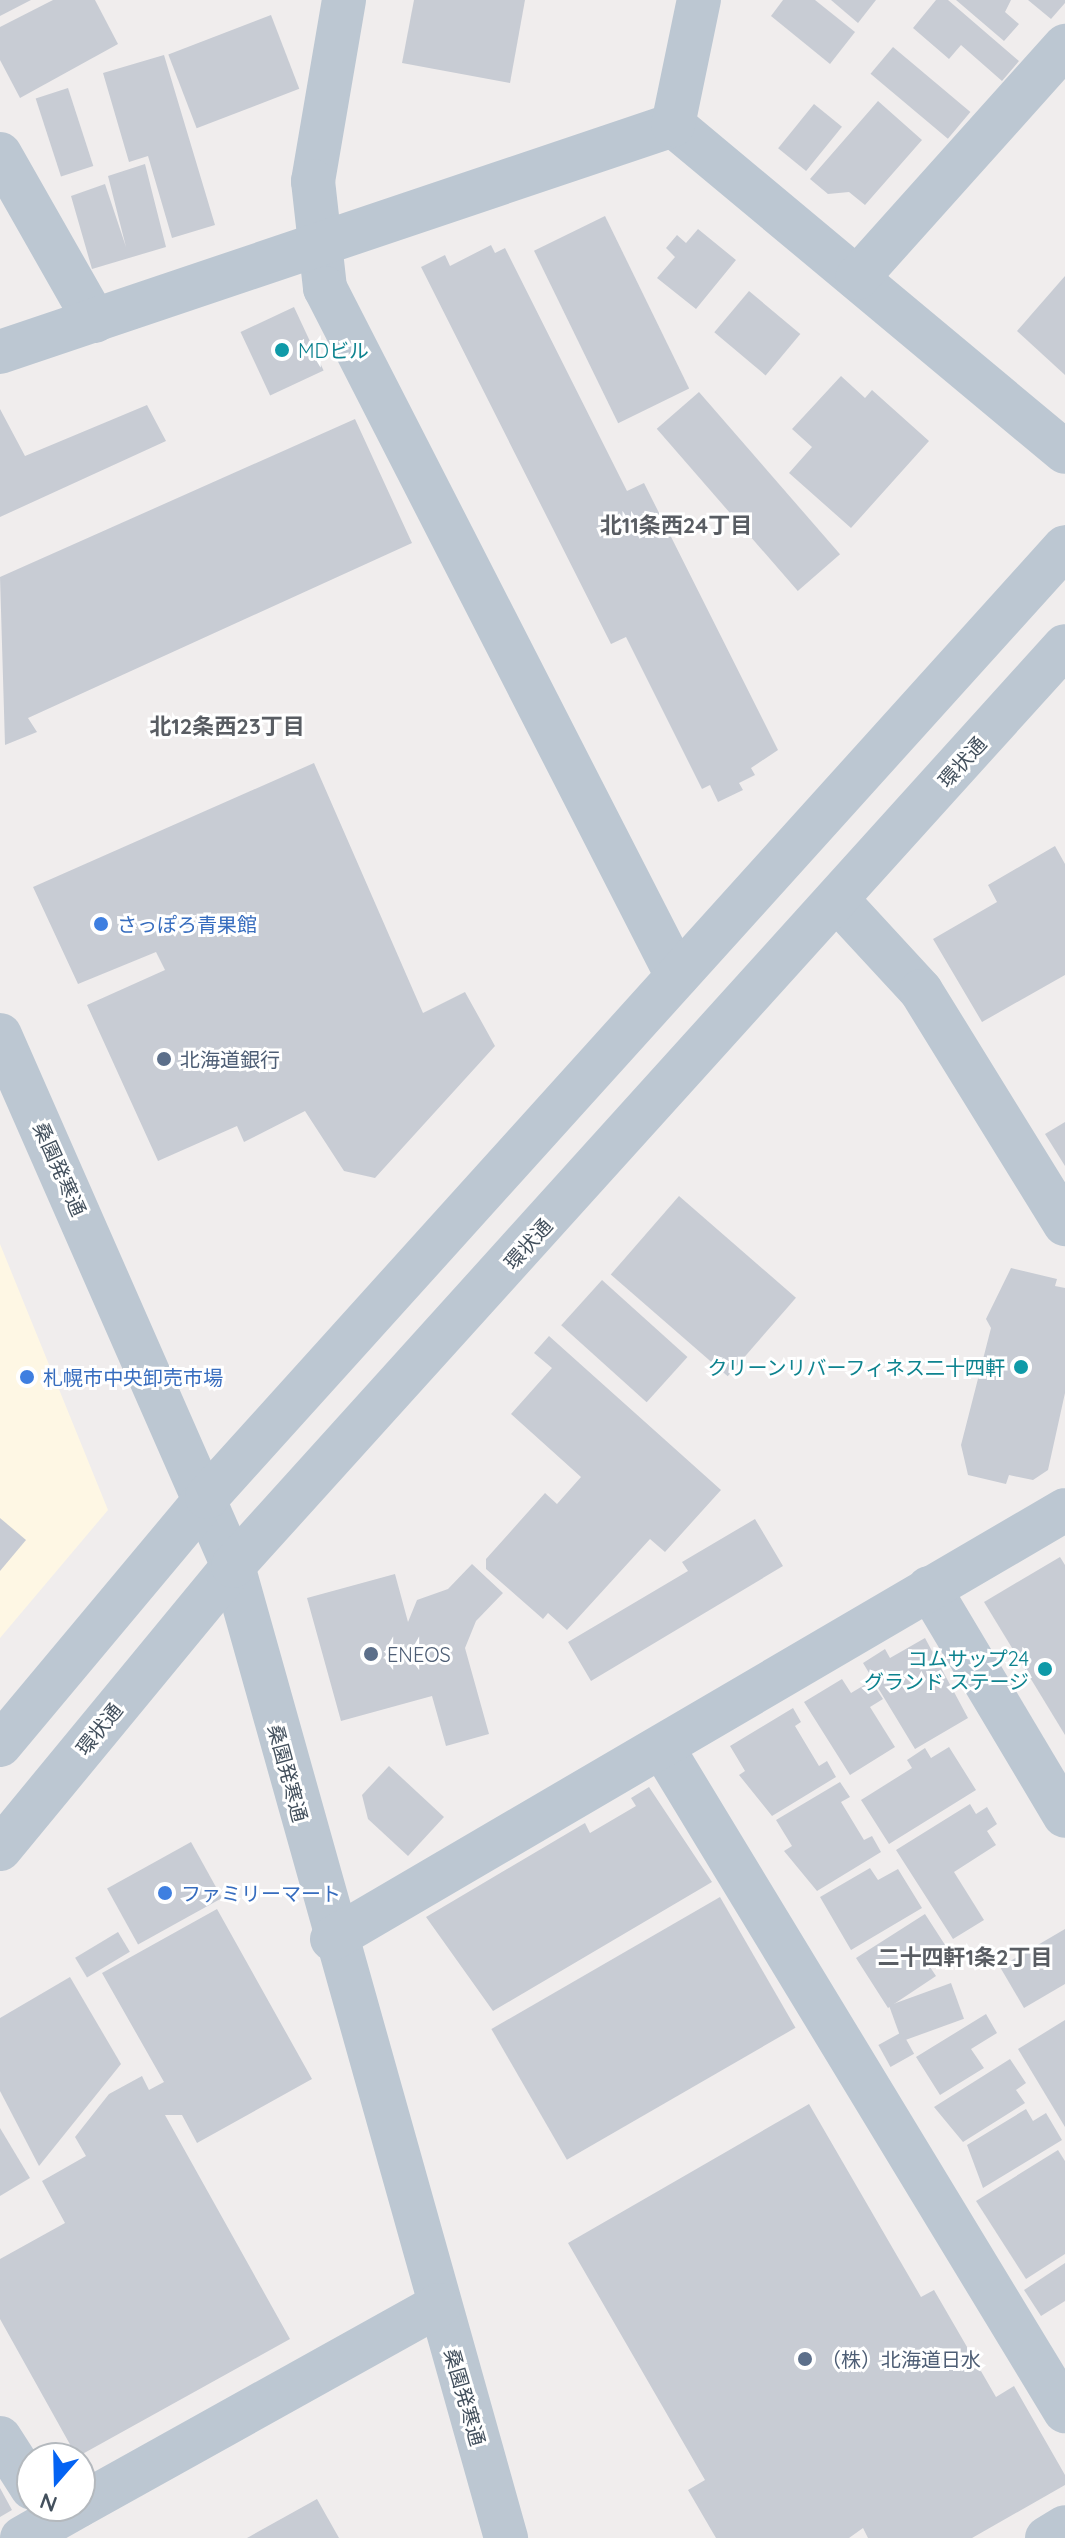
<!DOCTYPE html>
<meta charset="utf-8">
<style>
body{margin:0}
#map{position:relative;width:1065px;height:2538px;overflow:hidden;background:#f0eded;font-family:Quicksand,"Noto Sans JP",sans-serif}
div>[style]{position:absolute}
.commercial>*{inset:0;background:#fef7e4}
.building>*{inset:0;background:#c8ccd4;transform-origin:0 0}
.minor>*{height:44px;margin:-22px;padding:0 22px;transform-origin:22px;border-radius:22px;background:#bcc7d2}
.dots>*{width:22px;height:22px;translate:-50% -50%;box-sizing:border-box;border:4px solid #fff;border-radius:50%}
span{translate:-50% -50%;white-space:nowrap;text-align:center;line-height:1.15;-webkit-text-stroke:6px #fff;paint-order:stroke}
.culture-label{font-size:20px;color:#0d838f}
.left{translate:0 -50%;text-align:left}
.right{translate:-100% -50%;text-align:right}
.street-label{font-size:20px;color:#43505d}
.shop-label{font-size:20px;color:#366cbe}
.service-label{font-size:20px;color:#4e5e75}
.neighbourhood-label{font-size:22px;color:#595d63;font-weight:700}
.north{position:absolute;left:16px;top:2442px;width:80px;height:80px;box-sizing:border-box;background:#fff;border:2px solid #b4b9be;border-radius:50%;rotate:200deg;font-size:22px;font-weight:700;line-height:32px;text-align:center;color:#43505d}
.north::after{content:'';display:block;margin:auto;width:28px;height:36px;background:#0463f3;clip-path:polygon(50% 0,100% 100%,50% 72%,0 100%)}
</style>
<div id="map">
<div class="commercial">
<div style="clip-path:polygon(0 1244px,108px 1510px,0 1638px)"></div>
</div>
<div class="building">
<div style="clip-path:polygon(0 0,31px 0,0 16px)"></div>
<div style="clip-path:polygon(53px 0,95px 0,118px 44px,20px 98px,0 60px,0 27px)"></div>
<div style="clip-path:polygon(414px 0,525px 0,510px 83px,402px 63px)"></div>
<div style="clip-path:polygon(783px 0,815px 0,855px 32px,830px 64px,771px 16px)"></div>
<div style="clip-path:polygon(831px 0,876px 0,858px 23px)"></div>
<div style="clip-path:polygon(936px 0,948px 0,1019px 61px,1002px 81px,961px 45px,949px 59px,913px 28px)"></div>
<div style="clip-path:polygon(956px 0,1011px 0,1005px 12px,1019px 24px,1004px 41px)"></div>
<div style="clip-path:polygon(1028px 0,1065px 0,1065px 3px,1051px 19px)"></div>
<div style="left:271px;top:15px;width:79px;height:110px;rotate:69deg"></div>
<div style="left:893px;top:47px;width:101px;height:35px;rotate:40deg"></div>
<div style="clip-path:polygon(164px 55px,215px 225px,172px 238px,148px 156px,129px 162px,103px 73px)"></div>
<div style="left:68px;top:88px;width:82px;height:34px;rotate:72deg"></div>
<div style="clip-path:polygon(878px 101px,922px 140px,865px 205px,849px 192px,828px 194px,810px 179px)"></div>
<div style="left:814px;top:104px;width:36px;height:57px;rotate:39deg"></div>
<div style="clip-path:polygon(145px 164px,166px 247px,92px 269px,71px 196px,105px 184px,126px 247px,108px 176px)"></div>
<div style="left:605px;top:216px;width:192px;height:79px;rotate:64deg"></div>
<div style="clip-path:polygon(698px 229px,736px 260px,696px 309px,657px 278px,675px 257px,666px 248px,677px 235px,686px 243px)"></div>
<div style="clip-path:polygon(491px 245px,495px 253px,505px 248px,627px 491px,644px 483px,778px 750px,751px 768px,755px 775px,739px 783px,743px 790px,718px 802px,710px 785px,702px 789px,626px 637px,611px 644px,421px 267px,445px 255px,450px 266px)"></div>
<div style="clip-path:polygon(1065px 276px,1065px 375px,1017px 331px)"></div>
<div style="left:749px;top:291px;width:67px;height:54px;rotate:40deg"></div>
<div style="left:294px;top:307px;width:70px;height:59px;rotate:65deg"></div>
<div style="clip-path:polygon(841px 376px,865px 398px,872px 390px,929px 441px,851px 528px,789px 473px,812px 447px,792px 429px)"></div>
<div style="left:699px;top:392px;width:215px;height:56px;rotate:49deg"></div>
<div style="clip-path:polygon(147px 405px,166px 441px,0 517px,0 409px,25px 456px)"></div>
<div style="clip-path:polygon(355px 419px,412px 543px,28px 718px,37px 732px,5px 745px,0 577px)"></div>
<div style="clip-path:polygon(314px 763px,423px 1013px,465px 992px,495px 1046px,375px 1178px,344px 1171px,305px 1111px,244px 1142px,237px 1126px,158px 1161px,87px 1005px,165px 970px,156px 952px,78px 984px,33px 887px)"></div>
<div style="clip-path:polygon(1055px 846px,1065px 864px,1065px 975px,982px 1022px,933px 939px,997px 902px,988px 885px)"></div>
<div style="clip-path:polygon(1065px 1122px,1065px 1166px,1045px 1134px)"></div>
<div style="left:679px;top:1196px;width:155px;height:104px;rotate:41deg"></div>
<div style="clip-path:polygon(1011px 1268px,1057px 1279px,1055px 1286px,1065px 1288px,1065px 1393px,1048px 1470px,1033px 1480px,1009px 1475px,1006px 1484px,968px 1475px,961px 1445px,991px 1328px,986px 1319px)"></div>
<div style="left:602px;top:1280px;width:115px;height:61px;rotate:42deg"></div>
<div style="clip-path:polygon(549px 1336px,721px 1490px,665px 1552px,650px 1539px,567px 1630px,548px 1613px,543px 1619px,486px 1569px,486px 1559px,545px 1493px,557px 1504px,581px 1477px,511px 1414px,552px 1368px,534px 1353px)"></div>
<div style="clip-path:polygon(0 1518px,26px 1540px,0 1571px)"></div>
<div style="clip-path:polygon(755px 1519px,783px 1566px,591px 1681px,568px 1642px,688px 1571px,682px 1562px)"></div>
<div style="clip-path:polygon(1060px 1557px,1065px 1565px,1065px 1735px,984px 1602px)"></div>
<div style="clip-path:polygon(472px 1564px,503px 1593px,476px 1621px,465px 1648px,489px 1734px,446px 1746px,432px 1696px,341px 1721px,307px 1598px,395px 1574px,408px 1622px,417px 1600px,448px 1589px)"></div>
<div style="clip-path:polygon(925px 1638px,968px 1718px,915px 1749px,863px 1663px,885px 1649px,890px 1658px)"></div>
<div style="clip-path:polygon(842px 1679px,851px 1693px,871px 1681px,883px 1699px,870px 1707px,895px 1747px,850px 1775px,804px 1702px)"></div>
<div style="clip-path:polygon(793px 1708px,801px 1722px,795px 1726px,819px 1766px,827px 1761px,836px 1777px,772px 1816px,739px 1775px,745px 1771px,730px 1746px)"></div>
<div style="clip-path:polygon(949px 1747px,976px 1790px,889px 1844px,861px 1800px,912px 1768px,907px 1760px,925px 1748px,931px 1758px)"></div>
<div style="clip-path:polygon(389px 1766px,444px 1817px,408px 1856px,368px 1819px,362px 1795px)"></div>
<div style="clip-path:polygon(840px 1782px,850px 1797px,841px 1802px,864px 1840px,872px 1836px,881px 1852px,817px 1891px,784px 1851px,792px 1846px,776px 1820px)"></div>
<div style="clip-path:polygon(649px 1787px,712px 1882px,493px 2011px,426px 1917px,585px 1823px,590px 1833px,636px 1806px,631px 1798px)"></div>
<div style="clip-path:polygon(970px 1804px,976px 1814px,987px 1807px,997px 1824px,987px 1831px,996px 1845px,954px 1872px,984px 1920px,953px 1939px,896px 1850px)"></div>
<div style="left:191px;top:1842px;width:64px;height:96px;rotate:61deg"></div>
<div style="clip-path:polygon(870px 1868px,878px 1880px,898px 1869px,922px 1908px,851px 1950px,820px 1897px)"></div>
<div style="left:720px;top:1897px;width:151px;height:264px;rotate:60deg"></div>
<div style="clip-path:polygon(217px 1909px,312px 2079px,197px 2143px,182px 2115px,165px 2115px,290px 2339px,77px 2457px,0 2319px,0 2259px,65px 2223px,42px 2181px,86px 2156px,75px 2137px,109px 2094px,142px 2076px,149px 2090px,164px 2082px,102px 1973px)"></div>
<div style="clip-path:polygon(925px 1914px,949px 1951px,928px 1964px,936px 1976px,888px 2008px,856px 1958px)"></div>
<div style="clip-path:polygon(1065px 1929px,1065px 1984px,1024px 2008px,1000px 1967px)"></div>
<div style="left:118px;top:1932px;width:23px;height:50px;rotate:59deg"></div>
<div style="clip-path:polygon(70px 1977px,121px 2064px,39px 2166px,0 2091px,0 2018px)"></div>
<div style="left:951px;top:1983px;width:38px;height:66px;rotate:70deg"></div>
<div style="clip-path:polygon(986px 2014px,997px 2033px,971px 2049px,984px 2068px,940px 2095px,916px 2057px)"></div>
<div style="clip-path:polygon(1065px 2020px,1065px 2127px,1018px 2049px)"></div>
<div style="left:902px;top:2032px;width:25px;height:27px;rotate:61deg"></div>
<div style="clip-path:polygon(1010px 2059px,1026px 2083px,1016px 2090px,1025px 2103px,963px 2142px,934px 2107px)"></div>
<div style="clip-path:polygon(809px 2104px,921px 2297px,934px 2290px,996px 2397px,1014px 2386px,1065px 2475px,1065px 2485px,972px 2538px,868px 2538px,863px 2528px,849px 2538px,716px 2538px,688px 2490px,705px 2480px,568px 2243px)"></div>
<div style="clip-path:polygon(1026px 2109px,1033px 2121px,1046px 2113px,1062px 2140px,983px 2188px,967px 2145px)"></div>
<div style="clip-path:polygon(0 2128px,30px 2178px,0 2196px)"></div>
<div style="clip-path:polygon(1058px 2150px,1065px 2161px,1065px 2254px,1026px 2279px,976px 2201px)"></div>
<div style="clip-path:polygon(1065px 2263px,1065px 2301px,1041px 2316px,1024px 2290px)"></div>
<div style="clip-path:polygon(0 2488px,12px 2510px,0 2517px)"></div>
<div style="clip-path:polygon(317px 2499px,339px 2538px,247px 2538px)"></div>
</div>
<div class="minor">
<div style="left:344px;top:0;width:184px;rotate:99.7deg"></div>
<div style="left:313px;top:181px;width:108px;rotate:83.6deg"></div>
<div style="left:325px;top:288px;width:773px;rotate:62.9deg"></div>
<div style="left:673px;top:125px;width:510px;rotate:39.83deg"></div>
<div style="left:0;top:154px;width:192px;rotate:60.4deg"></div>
<div style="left:857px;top:278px;width:312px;rotate:-48.1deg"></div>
<div style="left:0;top:352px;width:710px;rotate:-18.64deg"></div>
<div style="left:673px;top:125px;width:128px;rotate:-78.3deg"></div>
<div style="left:838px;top:901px;width:122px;rotate:47.3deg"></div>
<div style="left:921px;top:991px;width:274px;rotate:58.3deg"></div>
<div style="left:0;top:1035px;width:580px;rotate:66.31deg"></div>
<div style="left:233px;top:1566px;width:1010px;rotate:74.31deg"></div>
<div style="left:929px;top:1588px;width:265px;rotate:59.2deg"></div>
<div style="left:0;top:1745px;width:323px;rotate:-50.1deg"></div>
<div style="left:207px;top:1497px;width:1280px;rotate:-47.91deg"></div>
<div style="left:662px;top:1747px;width:777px;rotate:58.75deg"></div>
<div style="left:0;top:1849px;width:367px;rotate:-50.5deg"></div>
<div style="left:233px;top:1566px;width:1240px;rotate:-47.88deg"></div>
<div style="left:332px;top:1939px;width:849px;rotate:-30.34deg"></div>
<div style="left:0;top:2438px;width:59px;rotate:57.4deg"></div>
<div style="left:80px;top:2505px;width:411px;rotate:-29.1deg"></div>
<div style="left:22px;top:2538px;width:64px;rotate:-29.7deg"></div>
<div style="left:1047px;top:2538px;width:21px;rotate:-31deg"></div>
</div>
<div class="dots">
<div style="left:282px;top:350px;background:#0f9aa8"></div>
<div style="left:101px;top:924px;background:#3f7fe0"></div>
<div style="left:164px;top:1059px;background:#5c6f8a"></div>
<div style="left:1021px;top:1367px;background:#0f9aa8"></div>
<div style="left:27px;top:1377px;background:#3f7fe0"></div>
<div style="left:371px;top:1654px;background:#5c6f8a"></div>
<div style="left:1045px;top:1669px;background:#0f9aa8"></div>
<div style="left:165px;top:1893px;background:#3f7fe0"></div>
<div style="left:805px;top:2359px;background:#5c6f8a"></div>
</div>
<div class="culture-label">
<span class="left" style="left:298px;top:350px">MDビル</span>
<span class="right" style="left:1005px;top:1367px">クリーンリバーフィネス二十四軒</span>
<span class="right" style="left:1029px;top:1670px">コムサップ24<br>グランド ステージ</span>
</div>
<div class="street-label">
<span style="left:962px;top:762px;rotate:-48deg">環状通</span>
<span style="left:60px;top:1169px;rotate:66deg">桑園発寒通</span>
<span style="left:528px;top:1244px;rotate:-48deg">環状通</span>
<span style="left:99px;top:1729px;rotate:-51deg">環状通</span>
<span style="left:288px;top:1773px;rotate:75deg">桑園発寒通</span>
<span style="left:465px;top:2397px;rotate:74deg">桑園発寒通</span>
</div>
<div class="shop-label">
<span class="left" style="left:117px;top:924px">さっぽろ青果館</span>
<span class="left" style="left:43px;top:1377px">札幌市中央卸売市場</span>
<span class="left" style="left:181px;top:1893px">ファミリーマート</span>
</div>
<div class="service-label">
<span class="left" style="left:180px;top:1059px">北海道銀行</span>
<span class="left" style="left:387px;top:1654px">ENEOS</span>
<span class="left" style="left:821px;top:2359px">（株）北海道日水</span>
</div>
<div class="neighbourhood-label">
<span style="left:676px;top:526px">北11条西24丁目</span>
<span style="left:227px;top:727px">北12条西23丁目</span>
<span style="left:965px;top:1958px">二十四軒1条2丁目</span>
</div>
<div class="north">N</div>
</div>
